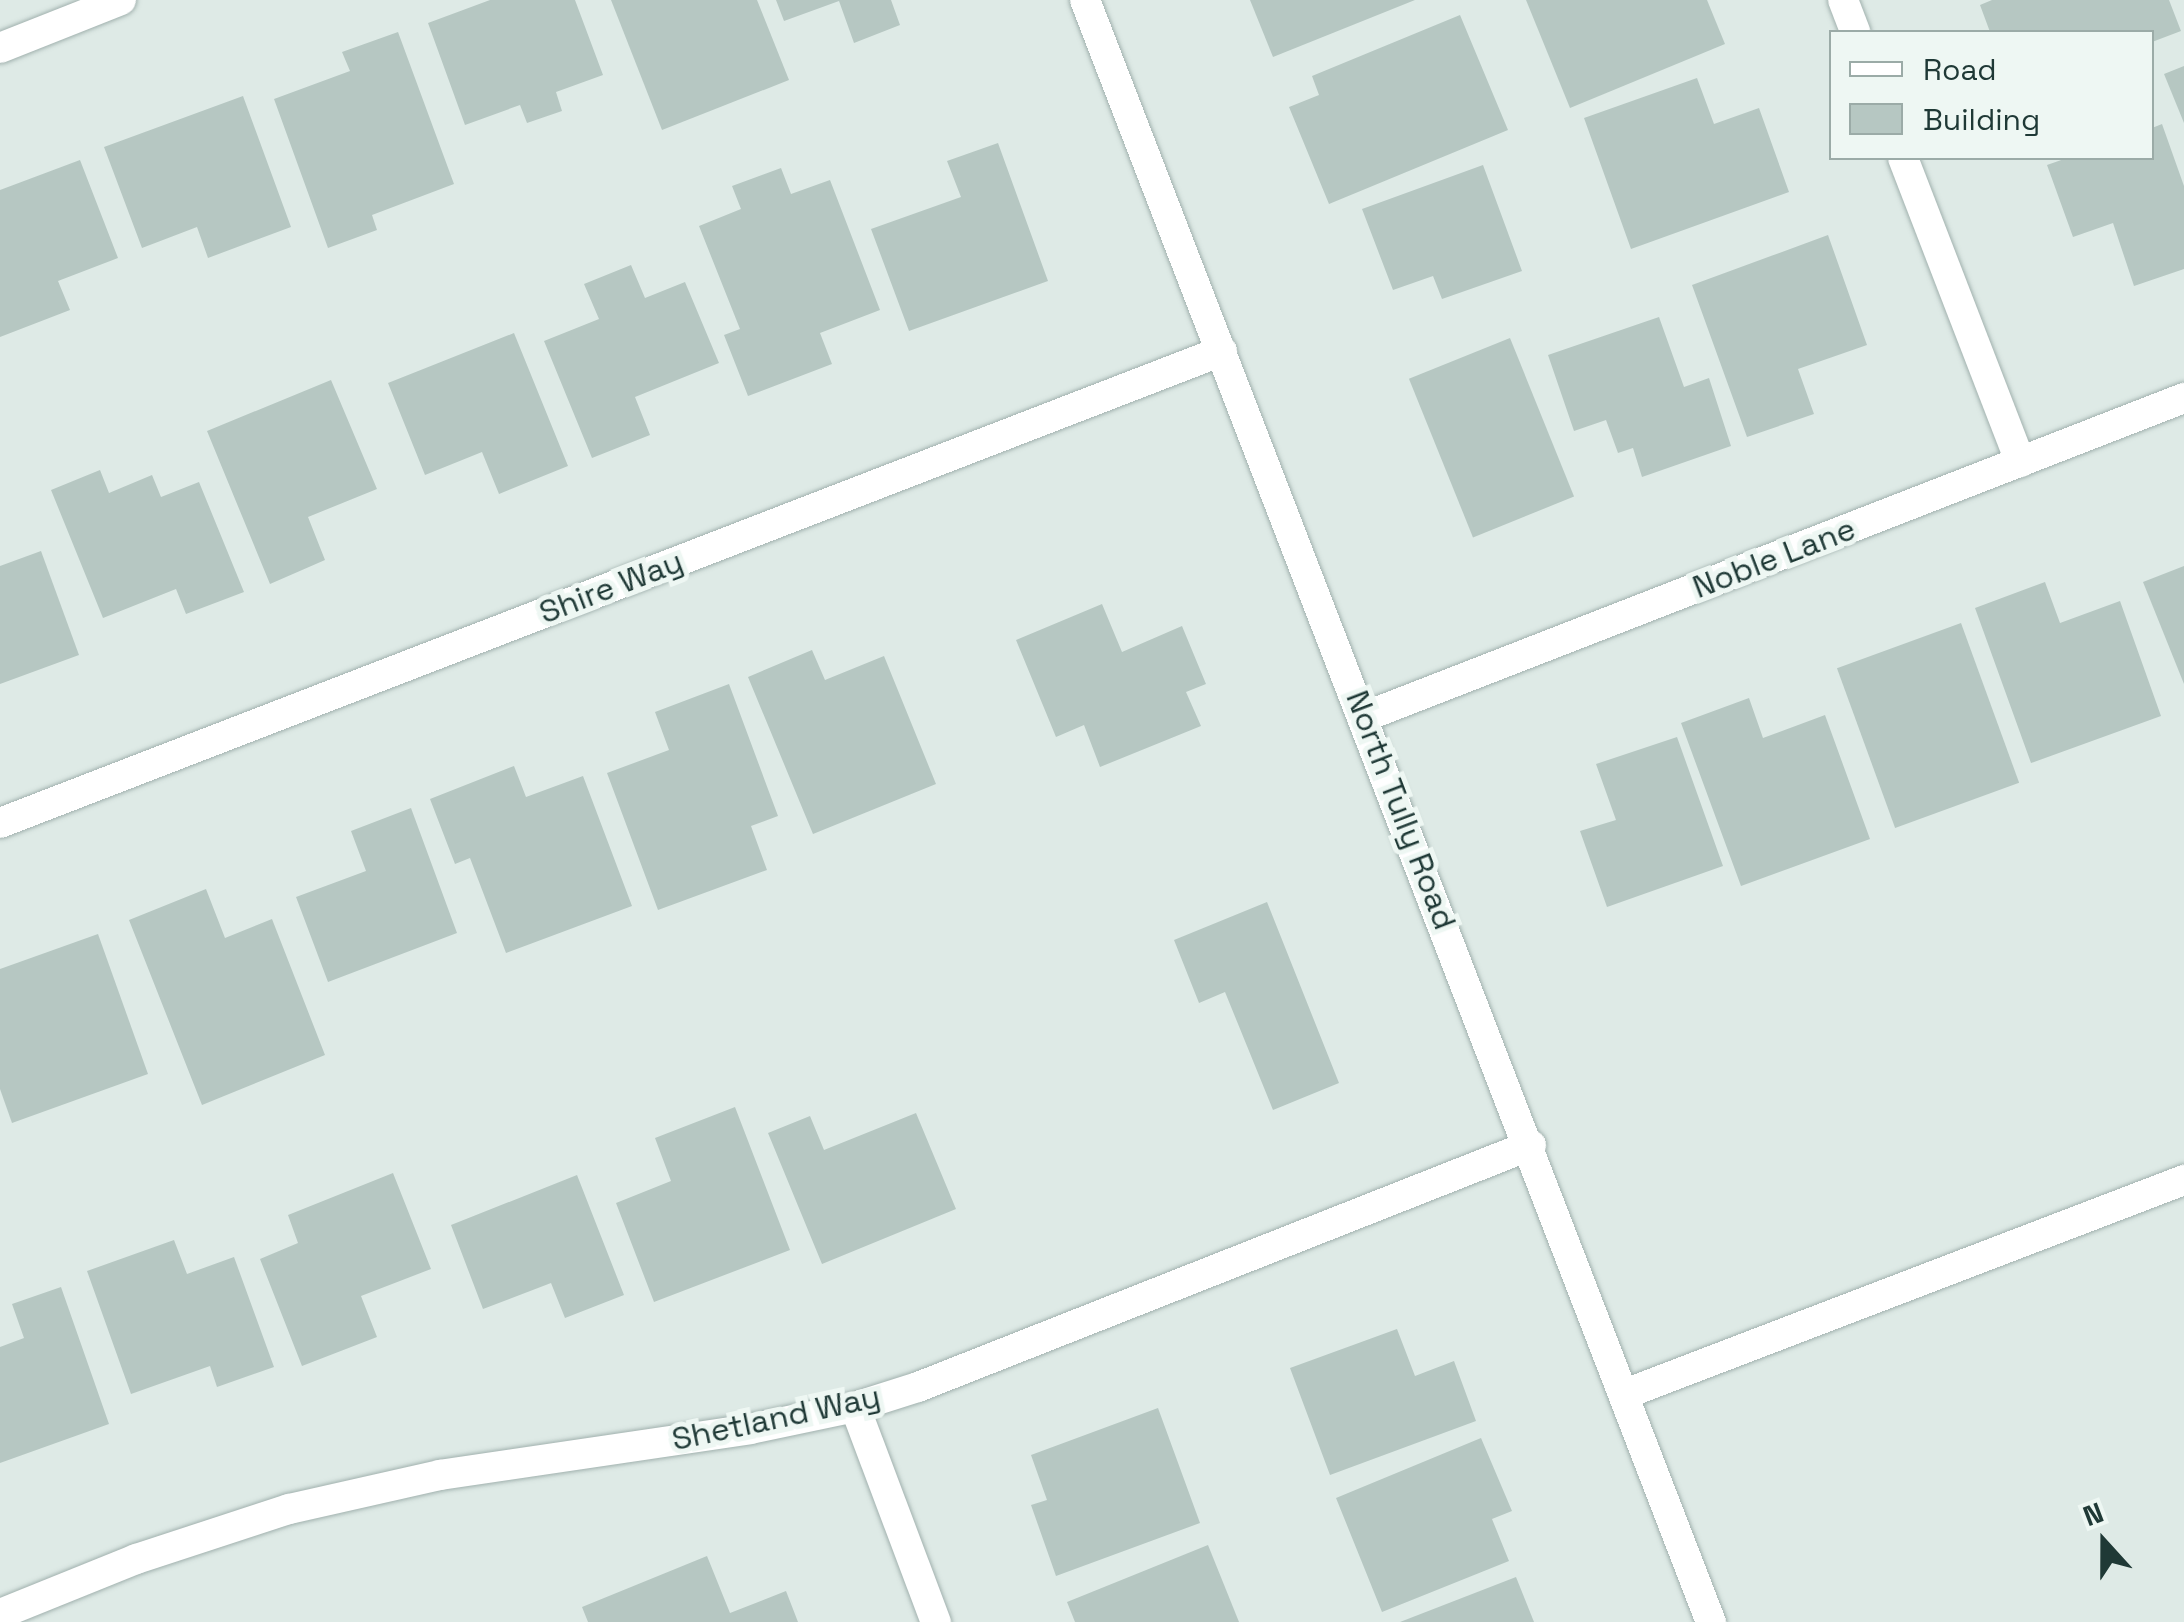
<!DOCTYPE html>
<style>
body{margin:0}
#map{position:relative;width:2184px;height:1622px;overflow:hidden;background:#deeae6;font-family:"Space Grotesk",sans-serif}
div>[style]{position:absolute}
.building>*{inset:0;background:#b6c7c2;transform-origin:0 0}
.roads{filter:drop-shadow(0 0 2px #a1b1ae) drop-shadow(0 0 2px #a1b1ae)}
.minor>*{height:30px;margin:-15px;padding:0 15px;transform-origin:15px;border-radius:15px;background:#fff}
span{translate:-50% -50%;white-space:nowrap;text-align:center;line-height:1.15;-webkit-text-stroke:10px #eef7f3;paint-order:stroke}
.street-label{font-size:32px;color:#1f3936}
.legend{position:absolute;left:1829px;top:30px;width:325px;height:130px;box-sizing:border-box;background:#eef7f3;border:2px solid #9baba7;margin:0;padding:12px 18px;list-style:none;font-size:30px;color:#1f3936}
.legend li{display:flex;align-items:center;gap:20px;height:50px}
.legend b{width:50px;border:2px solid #9baba7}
.north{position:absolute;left:2054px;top:1492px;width:100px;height:100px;-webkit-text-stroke:8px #eef7f3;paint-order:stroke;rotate:339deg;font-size:28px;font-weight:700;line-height:40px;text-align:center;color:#1f3936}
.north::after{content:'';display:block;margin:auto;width:35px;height:45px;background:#1f3936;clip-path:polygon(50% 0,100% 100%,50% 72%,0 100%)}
</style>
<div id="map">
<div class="building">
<div style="clip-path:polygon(490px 0,575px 0,603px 75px,556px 92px,562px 111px,527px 123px,520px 105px,465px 125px,428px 23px)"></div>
<div style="clip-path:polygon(611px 0,757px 0,789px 80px,662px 130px)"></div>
<div style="clip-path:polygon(776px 0,891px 0,900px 25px,854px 43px,839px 1px,784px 21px)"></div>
<div style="clip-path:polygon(1250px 0,1415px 0,1273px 57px)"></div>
<div style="clip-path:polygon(1526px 0,1707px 0,1725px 44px,1570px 108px)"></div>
<div style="clip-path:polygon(1992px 0,2169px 0,2181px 31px,2152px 42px,2152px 32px,1990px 32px,1980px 5px)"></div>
<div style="clip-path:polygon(1460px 15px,1508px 130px,1329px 204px,1289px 107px,1319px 95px,1312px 76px)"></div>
<div style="clip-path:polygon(398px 32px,454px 184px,372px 215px,377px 230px,328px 248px,274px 99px,350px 71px,342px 52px)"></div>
<div style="clip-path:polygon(2184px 66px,2184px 123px,2164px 74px)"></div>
<div style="clip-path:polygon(1697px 78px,1714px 124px,1759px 108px,1789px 192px,1631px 249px,1584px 118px)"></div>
<div style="clip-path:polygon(243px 96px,291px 227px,208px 258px,197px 227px,142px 248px,104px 147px)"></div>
<div style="clip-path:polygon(2162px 124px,2184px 186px,2184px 269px,2134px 286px,2113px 223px,2073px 237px,2047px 165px,2067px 158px,2152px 158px,2152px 128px)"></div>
<div style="clip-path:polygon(998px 143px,1048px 281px,909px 331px,871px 229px,961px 197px,947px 161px)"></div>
<div style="clip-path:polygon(80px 160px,118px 258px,58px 281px,70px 310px,0 337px,0 190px)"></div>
<div style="clip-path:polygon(1483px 165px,1522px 271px,1442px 299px,1433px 276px,1393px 290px,1362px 209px)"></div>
<div style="clip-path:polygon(781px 168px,791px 194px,830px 180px,880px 310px,820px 333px,832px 364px,748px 396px,724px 335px,740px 329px,699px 226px,741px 209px,732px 186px)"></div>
<div style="clip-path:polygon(1828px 235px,1867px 345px,1798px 369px,1814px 414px,1747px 437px,1692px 285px)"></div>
<div style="clip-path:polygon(631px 265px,645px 298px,685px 282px,719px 363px,635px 397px,650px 435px,592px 458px,544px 341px,599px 319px,584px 284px)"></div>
<div style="clip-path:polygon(1659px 317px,1684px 387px,1709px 378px,1731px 446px,1642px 477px,1633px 448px,1618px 453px,1606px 420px,1574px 431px,1548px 355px)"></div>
<div style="clip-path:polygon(514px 333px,568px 466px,499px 494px,482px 452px,425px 475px,388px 383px)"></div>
<div style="left:1510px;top:338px;width:171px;height:109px;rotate:68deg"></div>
<div style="clip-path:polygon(331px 380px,377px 489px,308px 517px,325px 560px,270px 584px,207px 431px)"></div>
<div style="clip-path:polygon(100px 470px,109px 493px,152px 475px,161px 497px,199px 482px,244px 592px,186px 614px,176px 589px,103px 618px,51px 490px)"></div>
<div style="clip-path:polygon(41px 551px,79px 655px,0 684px,0 566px)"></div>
<div style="clip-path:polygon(2184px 566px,2184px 684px,2143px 582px)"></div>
<div style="clip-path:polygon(2045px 582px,2060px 623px,2120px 601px,2161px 716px,2031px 763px,1975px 608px)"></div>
<div style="clip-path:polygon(1102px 604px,1122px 652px,1182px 626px,1206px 684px,1186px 692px,1201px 726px,1100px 767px,1084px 725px,1056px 737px,1016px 640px)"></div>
<div style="left:1961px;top:623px;width:170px;height:132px;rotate:70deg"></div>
<div style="clip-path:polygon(812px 650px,825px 680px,884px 656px,936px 784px,813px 834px,748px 677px)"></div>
<div style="clip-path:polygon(729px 684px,778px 816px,751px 826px,767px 870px,658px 910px,607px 773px,669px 750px,655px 712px)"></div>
<div style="clip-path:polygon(1749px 698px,1763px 738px,1825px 715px,1870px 839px,1741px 886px,1681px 723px)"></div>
<div style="clip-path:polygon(1677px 737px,1723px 866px,1607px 907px,1580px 831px,1616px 820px,1596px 764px)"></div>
<div style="clip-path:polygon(514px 766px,526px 797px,583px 776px,632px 906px,506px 953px,470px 858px,455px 864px,430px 799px)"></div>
<div style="clip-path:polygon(411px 808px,457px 933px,328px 982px,296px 897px,366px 871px,351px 831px)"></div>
<div style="clip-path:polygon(206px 889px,225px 938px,272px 919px,325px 1055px,202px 1105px,129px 920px)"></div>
<div style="clip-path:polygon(1267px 902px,1339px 1083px,1273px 1110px,1225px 992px,1199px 1003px,1174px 940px)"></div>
<div style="clip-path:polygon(98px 934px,148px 1074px,12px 1123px,0 1089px,0 969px)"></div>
<div style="clip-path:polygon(735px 1107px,790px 1250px,654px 1302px,616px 1203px,671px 1181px,655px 1138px)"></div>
<div style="clip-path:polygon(916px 1113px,956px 1209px,822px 1264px,768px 1133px,810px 1116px,824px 1150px)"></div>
<div style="clip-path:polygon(393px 1173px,431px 1269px,361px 1296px,377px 1337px,302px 1366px,260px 1259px,298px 1243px,288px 1215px)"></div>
<div style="clip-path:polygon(577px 1175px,624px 1295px,565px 1318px,551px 1283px,483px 1309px,451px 1225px)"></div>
<div style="clip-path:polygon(174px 1240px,187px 1274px,234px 1257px,274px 1367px,217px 1387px,210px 1366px,131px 1394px,87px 1271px)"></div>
<div style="clip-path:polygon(61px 1287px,109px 1424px,0 1463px,0 1347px,24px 1338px,12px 1304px)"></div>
<div style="clip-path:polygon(1397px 1329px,1415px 1376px,1454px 1361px,1476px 1421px,1330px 1475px,1290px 1368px)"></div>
<div style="clip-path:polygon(1158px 1408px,1200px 1523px,1056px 1576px,1031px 1505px,1047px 1500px,1031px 1455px)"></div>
<div style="clip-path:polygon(1481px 1438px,1512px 1511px,1492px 1519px,1509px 1561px,1382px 1612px,1336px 1498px)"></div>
<div style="clip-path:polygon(1208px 1545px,1239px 1622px,1075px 1622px,1067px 1602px)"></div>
<div style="clip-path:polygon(707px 1556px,730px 1613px,786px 1591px,798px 1622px,588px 1622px,582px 1607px)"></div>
<div style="clip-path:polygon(1516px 1577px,1534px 1622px,1400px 1622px)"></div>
</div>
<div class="roads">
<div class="minor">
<div style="left:1085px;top:0;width:1739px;rotate:68.9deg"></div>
<div style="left:1843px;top:0;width:34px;rotate:69deg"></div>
<div style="left:0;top:48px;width:130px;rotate:-21.6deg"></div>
<div style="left:1903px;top:158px;width:326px;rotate:68.9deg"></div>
<div style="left:1364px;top:717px;width:880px;rotate:-21.26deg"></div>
<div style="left:0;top:823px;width:1310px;rotate:-21.12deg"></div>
<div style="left:1625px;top:1394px;width:599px;rotate:-20.95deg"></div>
<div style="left:855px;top:1407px;width:230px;rotate:69.4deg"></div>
<div style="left:0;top:1614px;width:147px;rotate:-22deg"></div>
<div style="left:136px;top:1559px;width:161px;rotate:-18.1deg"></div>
<div style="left:289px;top:1509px;width:155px;rotate:-12.7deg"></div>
<div style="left:440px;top:1475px;width:313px;rotate:-8.4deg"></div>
<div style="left:750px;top:1429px;width:107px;rotate:-11.8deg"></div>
<div style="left:855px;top:1407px;width:66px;rotate:-17.6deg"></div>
<div style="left:918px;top:1387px;width:659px;rotate:-21.54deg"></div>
</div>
</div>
<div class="street-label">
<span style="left:1774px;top:558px;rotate:-21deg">Noble Lane</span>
<span style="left:611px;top:587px;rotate:-21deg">Shire Way</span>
<span style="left:1401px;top:810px;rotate:69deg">North Tully Road</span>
<span style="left:776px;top:1418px;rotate:-12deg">Shetland Way</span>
</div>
<ul class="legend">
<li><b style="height:12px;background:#fff"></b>Road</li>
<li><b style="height:28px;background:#b6c7c2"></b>Building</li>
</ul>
<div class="north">N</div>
</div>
